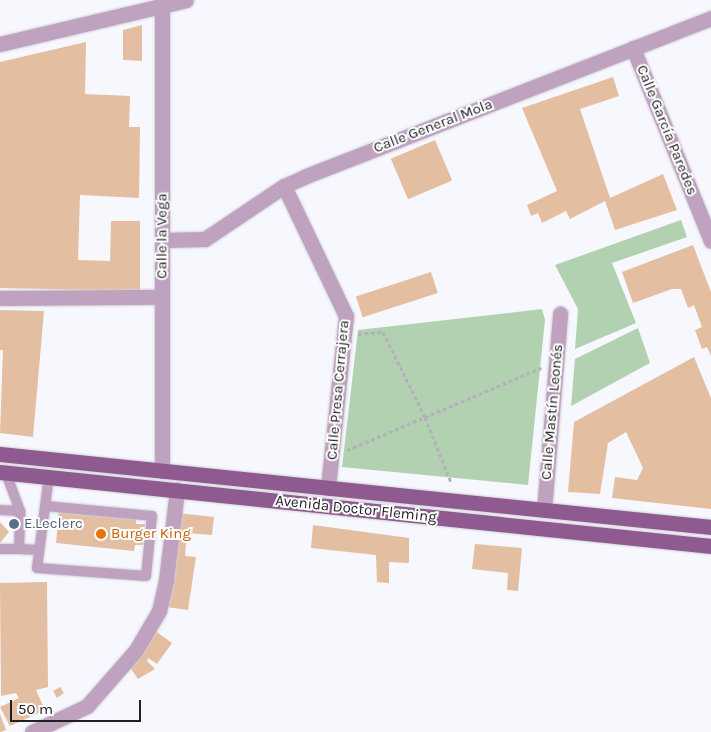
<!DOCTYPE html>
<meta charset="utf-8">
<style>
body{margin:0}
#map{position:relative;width:711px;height:732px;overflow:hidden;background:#f7f7fe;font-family:Karla,sans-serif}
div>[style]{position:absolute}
.green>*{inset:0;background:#b2d1b0}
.building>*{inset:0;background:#e4bea1;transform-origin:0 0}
.path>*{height:3px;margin-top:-1.5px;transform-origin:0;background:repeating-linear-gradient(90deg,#b2b1b7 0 4px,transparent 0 6.5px)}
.roads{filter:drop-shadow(0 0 1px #d0d0d7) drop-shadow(0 0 1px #d0d0d7)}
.lane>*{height:10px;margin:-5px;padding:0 5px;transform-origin:5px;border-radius:5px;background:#bfa2c0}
.street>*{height:15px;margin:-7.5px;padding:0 7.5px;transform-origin:7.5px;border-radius:7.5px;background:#bfa2c0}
.primary>*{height:15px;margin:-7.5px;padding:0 7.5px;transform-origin:7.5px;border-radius:7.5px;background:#8e5a8f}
.dots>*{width:14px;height:14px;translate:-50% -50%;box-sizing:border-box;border:2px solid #fff;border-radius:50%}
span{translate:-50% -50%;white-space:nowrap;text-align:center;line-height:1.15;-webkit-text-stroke:4px #fff;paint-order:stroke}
.street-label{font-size:15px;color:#212024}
.service-label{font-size:15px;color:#4e5e75}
.left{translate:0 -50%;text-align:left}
.food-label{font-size:15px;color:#c56008}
.scale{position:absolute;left:10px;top:700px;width:131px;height:22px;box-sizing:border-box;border:2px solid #212024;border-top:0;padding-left:6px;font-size:15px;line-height:18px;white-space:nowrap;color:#212024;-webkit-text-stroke:4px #fff;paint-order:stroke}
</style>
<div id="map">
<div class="green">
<div style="clip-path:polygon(681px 220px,687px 237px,612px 263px,636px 323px,575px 349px,578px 309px,555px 265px)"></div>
<div style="clip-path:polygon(542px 309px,545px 320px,528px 485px,342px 467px,358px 330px)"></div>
<div style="clip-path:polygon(638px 328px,650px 363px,571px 406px,575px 359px)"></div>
</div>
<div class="building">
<div style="clip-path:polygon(142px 25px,142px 61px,123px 60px,123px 30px)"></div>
<div style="clip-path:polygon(86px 42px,85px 94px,130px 96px,129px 127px,140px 127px,139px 198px,80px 195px,78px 260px,110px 261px,111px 221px,140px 221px,140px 291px,0 288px,0 62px)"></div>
<div style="clip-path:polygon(613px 77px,619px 96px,580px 109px,610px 198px,663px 174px,677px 210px,615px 230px,605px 201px,570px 219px,566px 211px,542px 223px,538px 213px,531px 216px,527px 205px,557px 191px,522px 108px)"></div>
<div style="left:435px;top:140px;width:44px;height:48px;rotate:67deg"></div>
<div style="clip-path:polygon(693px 245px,711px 292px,711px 356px,707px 347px,702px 349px,695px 330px,702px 327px,694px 305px,688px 308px,681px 289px,672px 289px,633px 303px,622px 272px)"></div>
<div style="left:431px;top:272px;width:22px;height:79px;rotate:72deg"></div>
<div style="clip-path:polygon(0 310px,44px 311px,33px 437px,0 433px,3px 350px,0 350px)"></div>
<div style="clip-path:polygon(694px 357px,711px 398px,711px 509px,612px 498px,615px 477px,637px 480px,643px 468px,626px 432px,608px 443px,600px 494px,568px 492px,574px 422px)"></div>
<div style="clip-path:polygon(59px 510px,136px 517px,136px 524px,145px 524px,143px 545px,135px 545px,134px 551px,56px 543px)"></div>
<div style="clip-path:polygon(178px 513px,214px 517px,212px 535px,187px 533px,185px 556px,196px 557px,188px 610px,166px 607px)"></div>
<div style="clip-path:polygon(0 522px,9px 532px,0 543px)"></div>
<div style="clip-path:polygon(313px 525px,409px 538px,409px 563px,389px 562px,389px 583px,377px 582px,376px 555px,311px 548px)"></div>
<div style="clip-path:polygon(475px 544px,522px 548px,518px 591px,507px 590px,508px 573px,472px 569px)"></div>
<div style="clip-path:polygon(47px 582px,48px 687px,36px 690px,45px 710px,10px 726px,0 707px,19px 698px,16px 693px,1px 696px,0 583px)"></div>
<div style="clip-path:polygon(154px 630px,172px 643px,157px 664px,148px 658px,147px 661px,155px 669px,138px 679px,129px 666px)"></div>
<div style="clip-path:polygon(60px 687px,64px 693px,57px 698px,53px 691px)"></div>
<div style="clip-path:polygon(0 714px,6px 730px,1px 732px,0 732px)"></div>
</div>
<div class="path">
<div style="left:358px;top:334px;width:25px;rotate:-5deg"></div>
<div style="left:383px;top:332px;width:95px;rotate:63.7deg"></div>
<div style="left:425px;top:417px;width:70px;rotate:68.2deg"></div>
<div style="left:347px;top:450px;width:211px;rotate:-22.9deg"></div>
</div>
<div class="roads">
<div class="lane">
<div style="left:45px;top:506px;width:107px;rotate:5.3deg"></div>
<div style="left:152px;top:516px;width:60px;rotate:95.7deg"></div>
<div style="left:146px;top:576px;width:109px;rotate:-175.8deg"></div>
<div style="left:37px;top:568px;width:93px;rotate:-82.6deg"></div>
<div style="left:0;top:510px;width:20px;rotate:3deg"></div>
<div style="left:20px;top:511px;width:40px;rotate:-110.2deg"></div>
<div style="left:0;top:549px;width:19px"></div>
<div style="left:19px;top:549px;width:38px;rotate:-88deg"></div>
<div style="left:19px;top:549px;width:20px;rotate:3deg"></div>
</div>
<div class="street">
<div style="left:162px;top:0;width:471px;rotate:90deg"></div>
<div style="left:0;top:44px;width:191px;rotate:-13.3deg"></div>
<div style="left:633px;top:48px;width:208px;rotate:68deg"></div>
<div style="left:284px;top:186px;width:144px;rotate:64.5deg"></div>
<div style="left:346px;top:316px;width:173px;rotate:96deg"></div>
<div style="left:162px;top:240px;width:43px;rotate:-1.3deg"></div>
<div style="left:205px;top:239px;width:95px;rotate:-33.9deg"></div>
<div style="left:284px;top:186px;width:24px;rotate:-24deg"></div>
<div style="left:306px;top:176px;width:435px;rotate:-21.3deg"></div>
<div style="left:0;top:298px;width:162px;rotate:-0.4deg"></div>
<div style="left:544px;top:510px;width:197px;rotate:-85.3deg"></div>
<div style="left:32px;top:732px;width:61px;rotate:-25.3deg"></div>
<div style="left:87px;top:706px;width:74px;rotate:-48.8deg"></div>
<div style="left:136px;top:650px;width:45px;rotate:-59.5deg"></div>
<div style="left:159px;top:611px;width:32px;rotate:-77deg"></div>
<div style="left:166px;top:580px;width:91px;rotate:-83deg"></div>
</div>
<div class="primary">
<div style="left:0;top:454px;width:715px;rotate:5.86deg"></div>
<div style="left:0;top:472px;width:715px;rotate:5.94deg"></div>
</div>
</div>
<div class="dots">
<div style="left:14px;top:524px;background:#5c6f8a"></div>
<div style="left:101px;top:534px;background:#e8710a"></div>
</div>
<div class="street-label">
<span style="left:433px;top:126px;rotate:-21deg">Calle General Mola</span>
<span style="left:667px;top:130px;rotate:68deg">Calle García Paredes</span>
<span style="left:162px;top:236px;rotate:-90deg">Calle la Vega</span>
<span style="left:338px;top:390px;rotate:-85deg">Calle Presa Cerrajera</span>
<span style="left:552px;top:412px;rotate:-85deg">Calle Mastín Leonés</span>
<span style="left:356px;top:509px;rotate:6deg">Avenida Doctor Fleming</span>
</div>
<div class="service-label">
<span class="left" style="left:24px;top:524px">E.Leclerc</span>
</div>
<div class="food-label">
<span class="left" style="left:111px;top:534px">Burger King</span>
</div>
<div class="scale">50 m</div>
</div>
